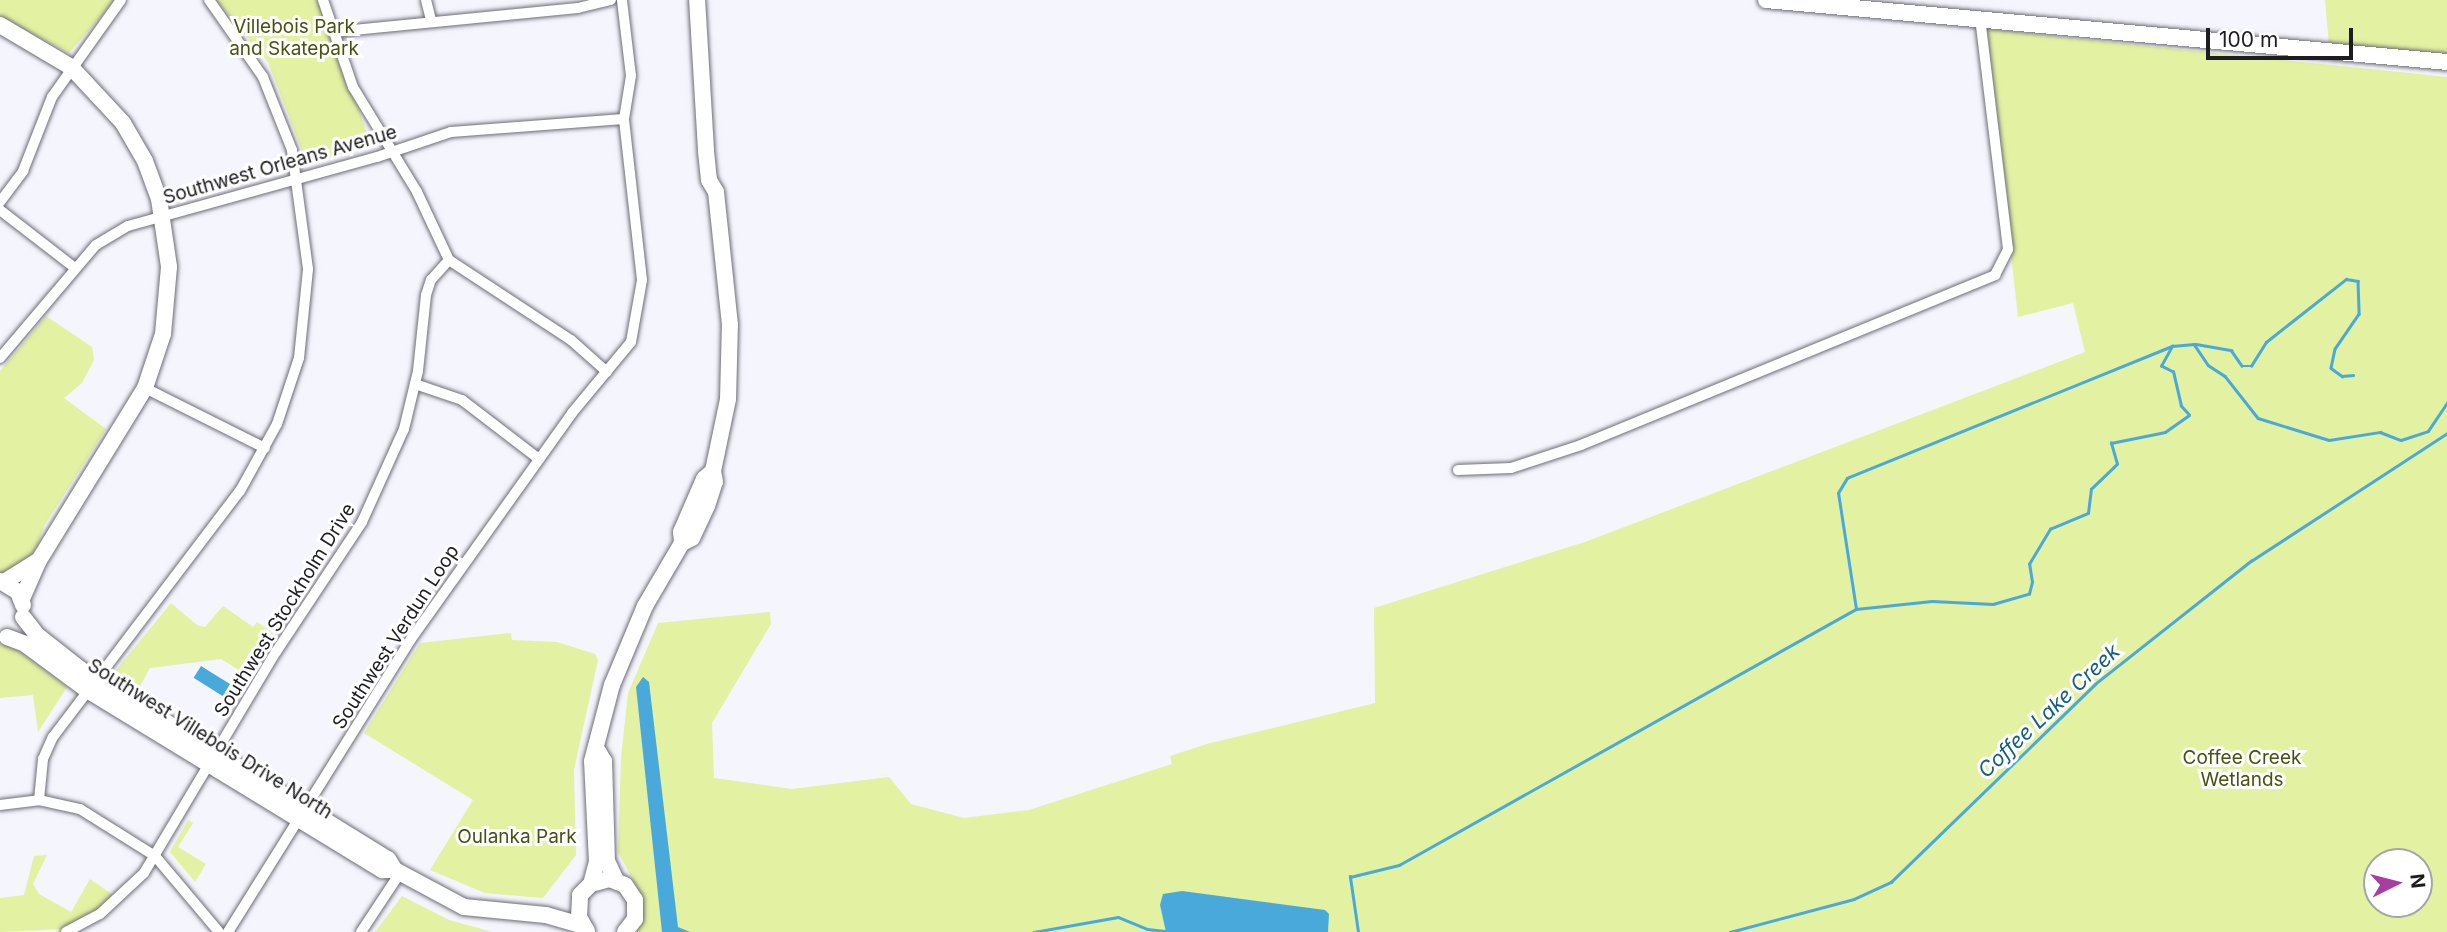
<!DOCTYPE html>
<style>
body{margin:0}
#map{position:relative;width:2447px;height:932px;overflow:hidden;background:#f5f5fe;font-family:Inter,sans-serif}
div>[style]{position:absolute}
.green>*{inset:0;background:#e2f1a2}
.water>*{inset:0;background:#49a9db;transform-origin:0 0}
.stream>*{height:2.5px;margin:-1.25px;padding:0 1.25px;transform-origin:1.25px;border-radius:1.25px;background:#49a9db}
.roads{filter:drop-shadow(0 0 2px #6d6d76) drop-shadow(0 0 2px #6d6d76)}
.street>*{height:10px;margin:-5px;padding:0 5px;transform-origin:5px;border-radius:5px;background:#fff}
.secondary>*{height:16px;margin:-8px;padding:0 8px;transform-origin:8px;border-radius:8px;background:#fff}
span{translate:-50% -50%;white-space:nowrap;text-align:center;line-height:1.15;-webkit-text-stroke:6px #fff;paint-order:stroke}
.park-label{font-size:19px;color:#495210}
.street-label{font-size:19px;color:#1d1d21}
.water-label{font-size:21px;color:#145d7f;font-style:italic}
.north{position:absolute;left:2363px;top:848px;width:70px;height:70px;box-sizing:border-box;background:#fff;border:2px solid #a5a5a6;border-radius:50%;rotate:84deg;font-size:19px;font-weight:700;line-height:28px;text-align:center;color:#1d1d21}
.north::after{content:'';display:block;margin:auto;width:24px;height:32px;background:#a83e9f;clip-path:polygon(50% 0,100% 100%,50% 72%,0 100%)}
.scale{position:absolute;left:2206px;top:28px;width:147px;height:32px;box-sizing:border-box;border:4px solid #1d1d21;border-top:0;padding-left:9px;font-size:21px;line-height:24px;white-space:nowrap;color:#1d1d21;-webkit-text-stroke:5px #fff;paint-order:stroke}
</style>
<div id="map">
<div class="green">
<div style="clip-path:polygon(0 0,115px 0,69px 53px,0 17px)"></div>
<div style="clip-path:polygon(216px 0,321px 0,370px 142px,308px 166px,268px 62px)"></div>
<div style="clip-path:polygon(2325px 0,2447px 0,2447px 59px,2329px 45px)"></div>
<div style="clip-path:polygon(evenodd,1985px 29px,2447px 77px,2447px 932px,636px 932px,643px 915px,643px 899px,618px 852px,621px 758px,628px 693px,658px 623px,770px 612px,771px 624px,712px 723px,714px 778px,792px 789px,889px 777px,911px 804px,964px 818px,1029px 810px,1172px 764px,1170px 756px,1207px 744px,1375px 703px,1374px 608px,1585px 542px,2085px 352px,2073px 303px,2018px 317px,1985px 29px,2377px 862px,2419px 862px,2419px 904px,2377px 904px,2377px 862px)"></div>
<div style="clip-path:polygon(46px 316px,92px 347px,94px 360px,82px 383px,64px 398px,106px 429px,44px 526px,37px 547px,27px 560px,0 577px,0 371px)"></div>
<div style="clip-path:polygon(171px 603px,197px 625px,205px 627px,223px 606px,253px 627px,257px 622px,273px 633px,247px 675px,221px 659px,150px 668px,138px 690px,113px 674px)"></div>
<div style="clip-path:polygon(511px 633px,512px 640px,557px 642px,595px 654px,598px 660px,574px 770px,576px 855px,543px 898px,485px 893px,430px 870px,473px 800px,364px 733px,420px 643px)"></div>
<div style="clip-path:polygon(0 644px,11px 644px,67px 687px,38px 732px,33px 695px,0 698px)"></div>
<div style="clip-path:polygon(188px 820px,193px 823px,178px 847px,206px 864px,195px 882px,170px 852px)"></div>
<div style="clip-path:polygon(47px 855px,33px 884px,39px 894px,71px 912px,90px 879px,113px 895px,92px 915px,63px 929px,0 932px,0 898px,24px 895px,34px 856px)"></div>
<div style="clip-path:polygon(402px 896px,449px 920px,493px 932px,375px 932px)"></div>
</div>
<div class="water">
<div style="left:201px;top:666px;width:36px;height:14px;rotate:32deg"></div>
<div style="clip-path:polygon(643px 677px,649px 682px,678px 927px,690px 932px,662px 932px,636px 687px)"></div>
<div style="clip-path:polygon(1182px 891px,1325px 910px,1329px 914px,1328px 932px,1166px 932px,1160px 905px,1163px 894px)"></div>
</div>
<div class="stream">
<div style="left:2196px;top:344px;width:36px;rotate:10deg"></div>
<div style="left:2231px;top:350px;width:19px;rotate:55deg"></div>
<div style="left:2242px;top:366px;width:9px"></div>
<div style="left:2251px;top:366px;width:28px;rotate:-58deg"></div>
<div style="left:2266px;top:342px;width:102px;rotate:-38.2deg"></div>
<div style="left:2346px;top:279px;width:12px;rotate:9deg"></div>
<div style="left:2358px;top:281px;width:33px;rotate:88deg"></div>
<div style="left:2359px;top:314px;width:42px;rotate:124.4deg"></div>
<div style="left:2335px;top:349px;width:19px;rotate:102deg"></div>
<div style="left:2331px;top:368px;width:14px;rotate:36deg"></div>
<div style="left:2342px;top:376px;width:11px;rotate:-5deg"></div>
<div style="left:1856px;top:609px;width:117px;rotate:-98.8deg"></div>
<div style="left:1838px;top:493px;width:17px;rotate:-59deg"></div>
<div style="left:1847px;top:478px;width:351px;rotate:-22.1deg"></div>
<div style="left:1034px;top:932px;width:85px;rotate:-10.1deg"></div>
<div style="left:1118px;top:917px;width:31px;rotate:22deg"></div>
<div style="left:1147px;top:929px;width:27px;rotate:6deg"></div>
<div style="left:1358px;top:932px;width:56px;rotate:-98.3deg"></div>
<div style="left:1350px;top:877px;width:50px;rotate:-13.8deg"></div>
<div style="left:1399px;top:865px;width:524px;rotate:-29.26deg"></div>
<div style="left:1856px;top:609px;width:76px;rotate:-6deg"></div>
<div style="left:1932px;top:601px;width:61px;rotate:2.8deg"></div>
<div style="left:1993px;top:604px;width:37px;rotate:-16deg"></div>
<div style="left:2029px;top:594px;width:12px;rotate:-76deg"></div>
<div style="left:2032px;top:582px;width:18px;rotate:-99deg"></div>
<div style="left:2029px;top:564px;width:41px;rotate:-59deg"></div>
<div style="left:2050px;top:529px;width:41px;rotate:-22.8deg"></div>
<div style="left:2088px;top:513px;width:24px;rotate:-83deg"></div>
<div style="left:2091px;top:489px;width:36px;rotate:-44deg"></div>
<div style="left:2117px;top:464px;width:22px;rotate:-106deg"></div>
<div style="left:2111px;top:443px;width:55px;rotate:-11.5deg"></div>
<div style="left:2165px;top:432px;width:29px;rotate:-35deg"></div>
<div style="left:2189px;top:415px;width:12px;rotate:-132deg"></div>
<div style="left:2181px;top:406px;width:35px;rotate:-103deg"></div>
<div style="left:2173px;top:372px;width:13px;rotate:-153deg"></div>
<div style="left:2161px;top:366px;width:23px;rotate:-61deg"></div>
<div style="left:2172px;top:346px;width:22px;rotate:-5deg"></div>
<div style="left:2194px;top:344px;width:25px;rotate:56deg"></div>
<div style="left:2208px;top:365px;width:20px;rotate:33deg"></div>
<div style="left:2225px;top:376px;width:53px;rotate:51.8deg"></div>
<div style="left:2258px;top:418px;width:74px;rotate:17.2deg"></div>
<div style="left:2329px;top:440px;width:52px;rotate:-8.9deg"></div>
<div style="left:2380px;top:432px;width:22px;rotate:21deg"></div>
<div style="left:2401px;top:440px;width:28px;rotate:-18deg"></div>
<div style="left:2428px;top:431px;width:34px;rotate:-56deg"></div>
<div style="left:1730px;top:932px;width:128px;rotate:-14.9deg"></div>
<div style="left:1854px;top:899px;width:41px;rotate:-24.7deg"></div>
<div style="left:1891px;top:882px;width:284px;rotate:-44.1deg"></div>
<div style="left:2095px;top:684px;width:199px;rotate:-38.3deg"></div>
<div style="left:2251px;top:561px;width:234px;rotate:-33.1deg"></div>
</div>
<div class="roads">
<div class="street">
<div style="left:323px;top:0;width:92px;rotate:71deg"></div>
<div style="left:353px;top:87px;width:123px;rotate:58.6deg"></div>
<div style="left:417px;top:192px;width:75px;rotate:64.8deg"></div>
<div style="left:449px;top:260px;width:146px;rotate:33.3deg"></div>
<div style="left:571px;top:340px;width:48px;rotate:41.6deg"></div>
<div style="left:426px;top:0;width:21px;rotate:76deg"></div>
<div style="left:333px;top:32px;width:246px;rotate:-5.6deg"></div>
<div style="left:578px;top:8px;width:34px;rotate:-14deg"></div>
<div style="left:0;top:202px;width:39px;rotate:-53deg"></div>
<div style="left:23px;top:171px;width:79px;rotate:-68.6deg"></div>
<div style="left:52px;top:97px;width:119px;rotate:-54.6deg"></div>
<div style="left:0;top:210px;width:95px;rotate:37.7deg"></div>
<div style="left:0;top:358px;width:148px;rotate:-49.7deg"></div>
<div style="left:96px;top:245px;width:37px;rotate:-31deg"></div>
<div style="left:128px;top:226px;width:258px;rotate:-15.5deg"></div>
<div style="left:377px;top:157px;width:78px;rotate:-18.7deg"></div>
<div style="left:451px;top:132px;width:173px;rotate:-4.3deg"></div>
<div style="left:415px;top:384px;width:50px;rotate:18.8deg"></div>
<div style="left:462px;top:400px;width:97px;rotate:37.5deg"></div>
<div style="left:145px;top:388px;width:134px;rotate:26.6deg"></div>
<div style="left:1458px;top:470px;width:53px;rotate:-2.2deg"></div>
<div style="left:1511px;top:468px;width:74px;rotate:-18.2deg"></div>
<div style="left:1581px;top:445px;width:448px;rotate:-22.3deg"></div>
<div style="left:1995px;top:275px;width:29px;rotate:-63deg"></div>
<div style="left:2008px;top:249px;width:232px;rotate:-96.9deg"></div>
<div style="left:39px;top:800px;width:41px;rotate:-84.4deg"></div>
<div style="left:43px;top:759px;width:24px;rotate:-66deg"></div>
<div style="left:53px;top:737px;width:309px;rotate:-52.8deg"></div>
<div style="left:240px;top:491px;width:77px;rotate:-61.1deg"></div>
<div style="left:277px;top:424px;width:70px;rotate:-71.6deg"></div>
<div style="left:299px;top:358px;width:89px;rotate:-84.2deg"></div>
<div style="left:308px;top:269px;width:120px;rotate:-97.7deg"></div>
<div style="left:292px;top:150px;width:79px;rotate:-111.7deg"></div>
<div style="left:263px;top:77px;width:94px;rotate:-125deg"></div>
<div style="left:0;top:805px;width:39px;rotate:-7deg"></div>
<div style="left:39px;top:800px;width:42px;rotate:12.4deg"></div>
<div style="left:80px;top:809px;width:89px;rotate:32.1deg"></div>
<div style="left:155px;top:856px;width:99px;rotate:49.9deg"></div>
<div style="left:66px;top:932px;width:38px;rotate:-28deg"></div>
<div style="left:100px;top:914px;width:60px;rotate:-43deg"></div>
<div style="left:144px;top:873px;width:257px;rotate:-59.2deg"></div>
<div style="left:276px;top:652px;width:156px;rotate:-56.5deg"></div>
<div style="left:362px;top:522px;width:102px;rotate:-65.7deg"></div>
<div style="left:404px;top:429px;width:60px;rotate:-76.4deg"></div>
<div style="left:418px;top:371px;width:76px;rotate:-84deg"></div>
<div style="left:426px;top:295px;width:16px;rotate:-72deg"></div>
<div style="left:431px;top:280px;width:27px;rotate:-48deg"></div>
<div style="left:228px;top:932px;width:345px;rotate:-58deg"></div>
<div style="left:411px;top:639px;width:277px;rotate:-54.5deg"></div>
<div style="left:572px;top:413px;width:92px;rotate:-50.3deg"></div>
<div style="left:631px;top:342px;width:63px;rotate:-79.9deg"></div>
<div style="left:642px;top:280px;width:162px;rotate:-96.4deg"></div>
<div style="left:624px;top:119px;width:44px;rotate:-80.8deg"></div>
<div style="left:631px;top:76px;width:77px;rotate:-96.8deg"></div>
<div style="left:361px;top:932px;width:71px;rotate:-56.5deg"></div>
</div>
<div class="secondary">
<div style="left:1766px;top:0;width:684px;rotate:5.2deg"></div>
<div style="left:0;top:25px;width:82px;rotate:30.6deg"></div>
<div style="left:71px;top:67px;width:76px;rotate:47.1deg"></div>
<div style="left:123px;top:123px;width:44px;rotate:59.9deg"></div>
<div style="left:145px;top:161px;width:40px;rotate:69.8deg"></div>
<div style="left:159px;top:199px;width:69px;rotate:81.6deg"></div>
<div style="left:169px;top:267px;width:67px;rotate:95.1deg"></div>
<div style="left:163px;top:334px;width:57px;rotate:108.4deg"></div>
<div style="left:145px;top:388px;width:202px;rotate:121.6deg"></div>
<div style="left:39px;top:560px;width:43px;rotate:113.6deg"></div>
<div style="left:682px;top:543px;width:11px;rotate:-95deg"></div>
<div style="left:681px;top:532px;width:58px;rotate:-66.5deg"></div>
<div style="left:704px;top:479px;width:12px;rotate:-42deg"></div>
<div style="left:0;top:581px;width:21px;rotate:31deg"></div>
<div style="left:18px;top:592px;width:14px;rotate:69deg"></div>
<div style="left:4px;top:582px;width:41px;rotate:-32.2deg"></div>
<div style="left:23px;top:617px;width:23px;rotate:52deg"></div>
<div style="left:37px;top:635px;width:55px;rotate:38.3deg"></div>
<div style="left:80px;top:669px;width:362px;rotate:31.7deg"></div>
<div style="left:388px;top:859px;width:13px;rotate:58deg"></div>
<div style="left:7px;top:637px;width:19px;rotate:21deg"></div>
<div style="left:25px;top:644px;width:77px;rotate:36.6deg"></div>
<div style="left:87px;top:690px;width:346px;rotate:31.4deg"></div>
<div style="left:382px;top:870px;width:13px"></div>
<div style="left:395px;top:870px;width:78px;rotate:28.2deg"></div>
<div style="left:464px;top:907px;width:82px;rotate:5.6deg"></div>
<div style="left:546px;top:915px;width:37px;rotate:16deg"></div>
<div style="left:598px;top:751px;width:12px;rotate:59deg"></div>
<div style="left:604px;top:761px;width:100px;rotate:88.3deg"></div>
<div style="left:607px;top:861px;width:21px;rotate:65deg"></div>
<div style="left:591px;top:884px;width:23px;rotate:-75deg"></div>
<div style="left:597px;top:862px;width:101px;rotate:-92.8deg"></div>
<div style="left:592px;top:761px;width:79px;rotate:-75.3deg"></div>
<div style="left:612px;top:685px;width:86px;rotate:-67.3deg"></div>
<div style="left:645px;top:606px;width:73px;rotate:-59.6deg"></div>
<div style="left:682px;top:543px;width:11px;rotate:-27deg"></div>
<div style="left:692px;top:538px;width:35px;rotate:-65deg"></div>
<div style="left:707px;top:506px;width:25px;rotate:-72deg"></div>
<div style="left:715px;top:482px;width:11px;rotate:-100deg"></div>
<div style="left:713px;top:471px;width:74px;rotate:-78.2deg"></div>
<div style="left:728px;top:399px;width:74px;rotate:-88.5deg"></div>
<div style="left:730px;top:325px;width:134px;rotate:-96deg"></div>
<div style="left:716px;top:192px;width:14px;rotate:-120deg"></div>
<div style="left:709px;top:180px;width:30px;rotate:-96deg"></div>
<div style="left:706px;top:150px;width:150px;rotate:-93.4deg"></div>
<div style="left:587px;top:931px;width:16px;rotate:-120deg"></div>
<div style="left:579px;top:917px;width:22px;rotate:-87deg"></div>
<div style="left:580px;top:895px;width:16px;rotate:-45deg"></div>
<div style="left:591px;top:884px;width:20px;rotate:-15deg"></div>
<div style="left:610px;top:879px;width:16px;rotate:22deg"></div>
<div style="left:625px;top:885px;width:18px;rotate:56deg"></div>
<div style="left:635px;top:900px;width:19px;rotate:90deg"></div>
<div style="left:635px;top:919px;width:16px;rotate:128deg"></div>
</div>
</div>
<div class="park-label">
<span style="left:294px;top:38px">Villebois Park<br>and Skatepark</span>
<span style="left:2242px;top:769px">Coffee Creek<br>Wetlands</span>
<span style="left:517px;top:837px">Oulanka Park</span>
</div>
<div class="street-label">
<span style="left:280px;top:165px;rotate:-16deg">Southwest Orleans Avenue</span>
<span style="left:285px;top:610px;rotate:-58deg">Southwest Stockholm Drive</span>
<span style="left:396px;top:637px;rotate:-57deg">Southwest Verdun Loop</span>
<span style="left:210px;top:739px;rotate:32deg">Southwest Villebois Drive North</span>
</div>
<div class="water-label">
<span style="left:2049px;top:711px;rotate:-43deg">Coffee Lake Creek</span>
</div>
<div class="north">N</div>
<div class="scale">100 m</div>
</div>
